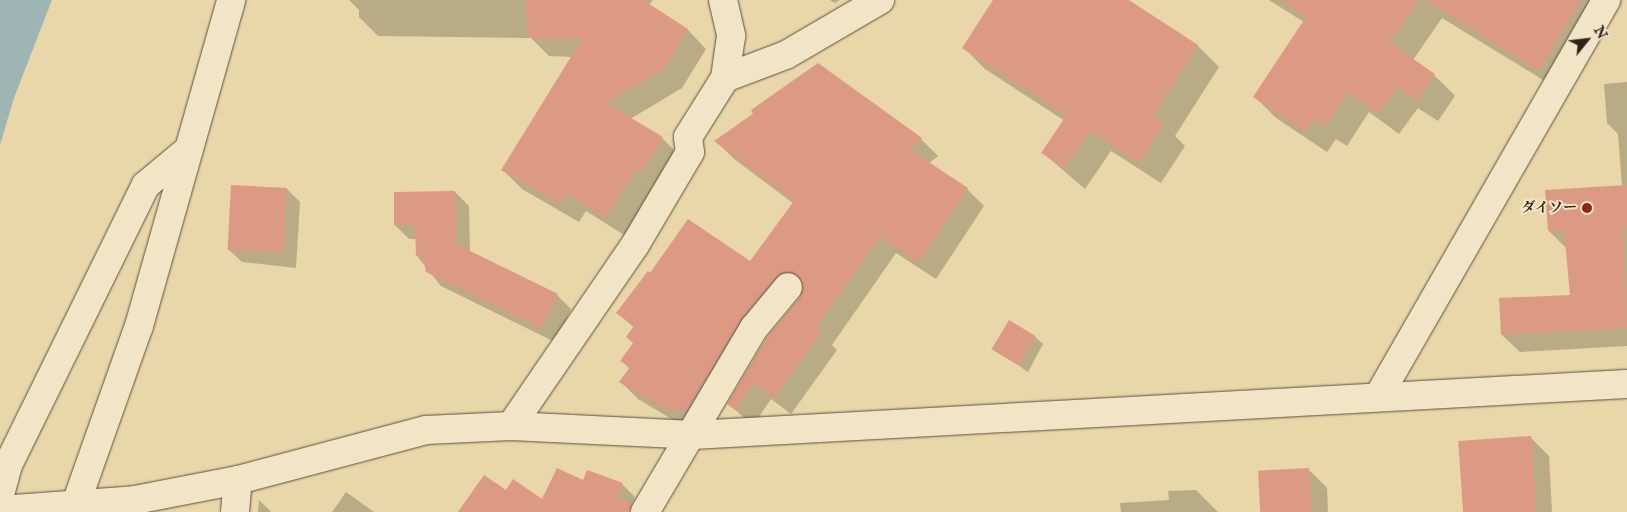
<!DOCTYPE html>
<meta charset="utf-8">
<style>
body{margin:0}
#map{position:relative;width:1627px;height:512px;overflow:hidden;background:#e9d6a9;font-family:"IM FELL English","Noto Serif JP",serif}
div>[style]{position:absolute}
.water>*{inset:0;background:#9db6b4}
.shadow>*{inset:0;background:#0003}
.building>*{inset:0;background:#dc9983;transform-origin:0 0}
.roads{filter:drop-shadow(0 0 1px #5d503d) drop-shadow(0 0 1px #5d503d)}
.minor>*{height:28px;margin:-14px;padding:0 14px;transform-origin:14px;border-radius:14px;background:#f1e4c7}
.dots>*{width:14px;height:14px;translate:-50% -50%;box-sizing:border-box;border:2px solid #f1e4c7;border-radius:50%}
span{translate:-50% -50%;white-space:nowrap;text-align:center;line-height:1.15;-webkit-text-stroke:4px #f1e4c7;paint-order:stroke}
.poi-label{font-size:14px;color:#2e2419;font-weight:700}
.right{translate:-100% -50%;text-align:right}
.north{position:absolute;left:1562px;top:15px;width:50px;height:50px;-webkit-text-stroke:4px #f1e4c7;paint-order:stroke;rotate:61deg;font-size:14px;font-weight:700;line-height:20px;text-align:center;color:#2e2419}
.north::after{content:'';display:block;margin:auto;width:18px;height:22px;background:#2e2419;clip-path:polygon(50% 0,100% 100%,50% 72%,0 100%)}
</style>
<div id="map">
<div class="water">
<div style="clip-path:polygon(0 0,52px 0,14px 98px,0 145px)"></div>
</div>
<div class="shadow">
<div style="clip-path:polygon(349px 0,653px 0,649px 5px,688px 30px,706px 49px,682px 88px,630px 119px,662px 138px,681px 157px,655px 187px,624px 235px,586px 211px,579px 222px,522px 189px,503px 170px,573px 57px,549px 56px,531px 38px,378px 36px,359px 17px,359px 10px)"></div>
<div style="clip-path:polygon(830px 0,840px 0,835px 3px)"></div>
<div style="clip-path:polygon(995px 0,1126px 0,1198px 46px,1219px 67px,1175px 136px,1185px 146px,1161px 183px,1111px 151px,1085px 189px,1043px 153px,1065px 121px,985px 69px,964px 48px)"></div>
<div style="clip-path:polygon(1269px 0,1604px 0,1561px 91px,1442px 18px,1413px 60px,1434px 75px,1455px 96px,1438px 121px,1418px 108px,1399px 134px,1369px 112px,1347px 146px,1336px 139px,1327px 152px,1276px 118px,1255px 97px,1304px 22px)"></div>
<div style="clip-path:polygon(818px 65px,921px 139px,938px 156px,928px 164px,967px 189px,984px 206px,936px 279px,896px 253px,832px 345px,837px 350px,791px 414px,771px 399px,753px 426px,729px 404px,801px 297px,803px 290px,793px 293px,683px 426px,638px 399px,621px 382px,630px 369px,622px 361px,634px 344px,634px 328px,618px 313px,650px 274px,750px 262px,794px 204px,733px 158px,716px 141px)"></div>
<div style="clip-path:polygon(1627px 82px,1627px 346px,1520px 352px,1502px 335px,1571px 296px,1567px 249px,1549px 231px,1622px 186px,1618px 134px,1607px 123px,1604px 84px)"></div>
<div style="clip-path:polygon(287px 189px,300px 202px,296px 268px,242px 262px,229px 250px)"></div>
<div style="clip-path:polygon(455px 192px,469px 206px,470px 252px,557px 295px,571px 309px,555px 342px,441px 286px,417px 256px,417px 239px,409px 239px,395px 225px)"></div>
<div style="clip-path:polygon(1035px 337px,1043px 344px,1028px 372px,993px 348px)"></div>
<div style="clip-path:polygon(1530px 437px,1549px 456px,1552px 512px,1464px 512px)"></div>
<div style="clip-path:polygon(1308px 469px,1327px 488px,1328px 512px,1262px 512px)"></div>
<div style="clip-path:polygon(584px 482px,622px 484px,635px 497px,629px 512px,460px 512px,506px 491px,543px 501px)"></div>
<div style="clip-path:polygon(1196px 490px,1218px 512px,1121px 512px,1120px 503px,1169px 500px,1168px 491px)"></div>
<div style="clip-path:polygon(346px 492px,374px 512px,332px 512px)"></div>
<div style="clip-path:polygon(259px 500px,271px 512px,258px 512px)"></div>
</div>
<div class="building">
<div style="clip-path:polygon(525px 0,643px 0,688px 29px,664px 69px,606px 103px,663px 137px,642px 173px,636px 169px,605px 218px,567px 193px,560px 204px,501px 170px,582px 39px,529px 38px)"></div>
<div style="clip-path:polygon(993px 0,1129px 0,1198px 45px,1153px 116px,1164px 124px,1139px 163px,1090px 131px,1064px 168px,1041px 153px,1066px 116px,962px 48px)"></div>
<div style="clip-path:polygon(1280px 0,1419px 0,1390px 43px,1435px 74px,1416px 101px,1397px 88px,1378px 114px,1348px 92px,1325px 126px,1314px 119px,1305px 132px,1253px 97px,1306px 17px)"></div>
<div style="clip-path:polygon(1425px 0,1580px 0,1539px 71px)"></div>
<div style="clip-path:polygon(818px 63px,922px 138px,909px 149px,968px 188px,918px 263px,879px 237px,816px 328px,821px 332px,774px 398px,754px 383px,735px 410px,727px 404px,767px 337px,800px 297px,802px 281px,790px 272px,776px 277px,742px 318px,686px 411px,665px 409px,619px 382px,630px 367px,620px 361px,633px 343px,626px 337px,634px 326px,616px 313px,648px 271px,650px 273px,688px 219px,750px 261px,794px 201px,714px 141px,753px 114px,751px 110px)"></div>
<div style="left:231px;top:185px;width:56px;height:65px;rotate:3deg"></div>
<div style="clip-path:polygon(1627px 185px,1627px 227px,1623px 227px,1627px 328px,1501px 335px,1499px 298px,1570px 295px,1564px 230px,1548px 231px,1545px 190px)"></div>
<div style="clip-path:polygon(455px 191px,456px 244px,558px 294px,541px 329px,426px 272px,423px 256px,416px 256px,415px 225px,394px 225px,394px 192px)"></div>
<div style="left:1009px;top:320px;width:31px;height:34px;rotate:31deg"></div>
<div style="left:1531px;top:436px;width:76px;height:73px;rotate:86deg"></div>
<div style="clip-path:polygon(557px 468px,583px 480px,587px 470px,623px 483px,617px 497px,632px 504px,629px 512px,458px 512px,484px 475px,506px 490px,513px 479px,542px 499px)"></div>
<div style="left:1309px;top:468px;width:44px;height:51px;rotate:87deg"></div>
</div>
<div class="roads">
<div class="minor">
<div style="left:723px;top:0;width:37px;rotate:77deg"></div>
<div style="left:731px;top:36px;width:42px;rotate:98.1deg"></div>
<div style="left:1378px;top:397px;width:458px;rotate:-60.1deg"></div>
<div style="left:511px;top:426px;width:219px;rotate:-55.6deg"></div>
<div style="left:635px;top:245px;width:108px;rotate:-59.4deg"></div>
<div style="left:690px;top:152px;width:15px;rotate:-98deg"></div>
<div style="left:688px;top:137px;width:70px;rotate:-57.9deg"></div>
<div style="left:725px;top:78px;width:65px;rotate:-20.7deg"></div>
<div style="left:786px;top:55px;width:109px;rotate:-30.3deg"></div>
<div style="left:0;top:495px;width:31px;rotate:-75deg"></div>
<div style="left:8px;top:465px;width:312px;rotate:-63.8deg"></div>
<div style="left:146px;top:185px;width:55px;rotate:-39.8deg"></div>
<div style="left:0;top:510px;width:135px;rotate:-4.2deg"></div>
<div style="left:135px;top:500px;width:105px;rotate:-11deg"></div>
<div style="left:238px;top:480px;width:195px;rotate:-14.9deg"></div>
<div style="left:426px;top:430px;width:85px;rotate:-2.7deg"></div>
<div style="left:511px;top:426px;width:182px;rotate:2.8deg"></div>
<div style="left:693px;top:435px;width:935px;rotate:-3.13deg"></div>
<div style="left:73px;top:512px;width:197px;rotate:-70.5deg"></div>
<div style="left:139px;top:326px;width:339px;rotate:-74.2deg"></div>
<div style="left:235px;top:512px;width:32px;rotate:-85deg"></div>
<div style="left:645px;top:512px;width:214px;rotate:-59.4deg"></div>
<div style="left:754px;top:328px;width:53px;rotate:-50.3deg"></div>
</div>
</div>
<div class="dots">
<div style="left:1587px;top:208px;background:#8f2418"></div>
</div>
<div class="poi-label">
<span class="right" style="left:1577px;top:208px">ダイソー</span>
</div>
<div class="north">N</div>
</div>
